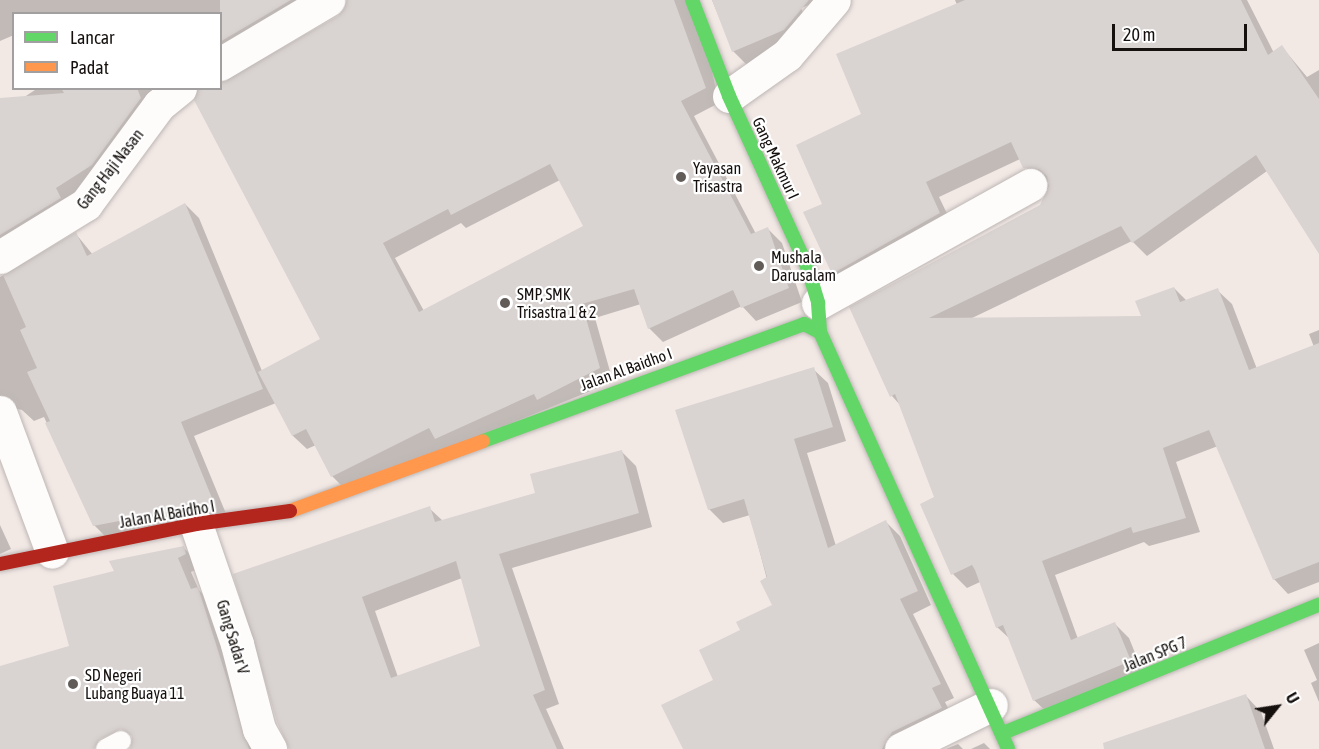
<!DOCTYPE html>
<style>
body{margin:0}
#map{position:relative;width:1319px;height:749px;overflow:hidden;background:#f2e9e5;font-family:"Asap Condensed",sans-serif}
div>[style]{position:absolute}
.shadow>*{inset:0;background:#0003}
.building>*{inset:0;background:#d9d3d1}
.roads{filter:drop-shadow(0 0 2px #bdb6b4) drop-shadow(0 0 2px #bdb6b4)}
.lane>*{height:20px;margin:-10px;padding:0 10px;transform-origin:10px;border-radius:10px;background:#fdfcfb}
.street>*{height:33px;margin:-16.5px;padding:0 16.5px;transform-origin:16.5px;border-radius:16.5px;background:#fdfcfb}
.fast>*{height:14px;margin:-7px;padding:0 7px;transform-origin:7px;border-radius:7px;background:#63d668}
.slow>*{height:14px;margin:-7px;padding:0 7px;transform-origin:7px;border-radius:7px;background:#ff974d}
.jam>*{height:14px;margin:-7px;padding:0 7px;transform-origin:7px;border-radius:7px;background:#b3261e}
.dots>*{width:16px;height:16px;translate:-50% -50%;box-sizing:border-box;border:3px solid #fff;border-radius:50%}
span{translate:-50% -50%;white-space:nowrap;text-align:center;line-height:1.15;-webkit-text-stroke:4.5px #fff;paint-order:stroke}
.street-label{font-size:16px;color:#15100e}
.poi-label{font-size:16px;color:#15100e}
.left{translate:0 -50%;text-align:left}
.legend{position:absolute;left:12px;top:12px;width:210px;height:78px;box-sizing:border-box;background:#fff;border:2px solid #a19f9f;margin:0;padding:8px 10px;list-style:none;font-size:18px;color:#15100e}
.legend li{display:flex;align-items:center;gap:12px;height:30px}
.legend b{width:30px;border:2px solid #a19f9f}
.north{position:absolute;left:1247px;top:677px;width:60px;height:60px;-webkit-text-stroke:4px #fff;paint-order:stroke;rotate:60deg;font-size:16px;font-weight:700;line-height:24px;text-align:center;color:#15100e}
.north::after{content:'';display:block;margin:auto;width:21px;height:27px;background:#15100e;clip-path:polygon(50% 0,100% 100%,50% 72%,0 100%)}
.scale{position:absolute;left:1112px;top:24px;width:135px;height:27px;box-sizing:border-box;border:3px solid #15100e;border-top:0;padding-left:8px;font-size:18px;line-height:21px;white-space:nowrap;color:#15100e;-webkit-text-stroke:4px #fff;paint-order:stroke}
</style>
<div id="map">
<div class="shadow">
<div style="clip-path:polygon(0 0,328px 0,220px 68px,220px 14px,14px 14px,14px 35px,0 41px)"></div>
<div style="clip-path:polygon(evenodd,348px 0,696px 0,719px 103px,694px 116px,756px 234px,768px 229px,782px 243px,802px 302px,756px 321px,742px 306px,663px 342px,649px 328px,641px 304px,595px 318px,613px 382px,346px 490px,332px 476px,316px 445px,307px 449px,293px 436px,276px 403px,194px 436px,227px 516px,108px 539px,94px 525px,44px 417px,34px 421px,22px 410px,8px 407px,0 417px,0 277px,76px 234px,93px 255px,185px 204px,199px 218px,262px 371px,322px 340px,220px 88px,339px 17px,348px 0,560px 180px,585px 227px,424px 311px,395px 258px,461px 223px,466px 228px,560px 180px)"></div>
<div style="clip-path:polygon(712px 0,822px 0,801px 8px,810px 29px,747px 65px,733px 51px)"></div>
<div style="clip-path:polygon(955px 0,1247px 0,1274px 53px,1282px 47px,1307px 77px,1319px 70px,1319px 236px,1267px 171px,1147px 256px,1132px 241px,970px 319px,1143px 318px,1174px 288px,1187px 301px,1217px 290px,1232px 304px,1257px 369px,1314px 347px,1309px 334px,1319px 330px,1319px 582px,1288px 594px,1274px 579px,1218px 446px,1176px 462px,1200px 532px,1149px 546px,1144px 542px,1055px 575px,1078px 639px,1115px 624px,1129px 638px,1144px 675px,1049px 714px,1034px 700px,1010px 639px,997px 627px,980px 582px,967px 588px,953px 574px,936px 498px,901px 406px,892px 396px,851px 308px,1041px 206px,1049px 182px,1038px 182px,1020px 159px,939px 197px,954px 228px,847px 287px,833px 273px,824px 204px,957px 5px)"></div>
<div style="clip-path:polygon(38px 88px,184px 88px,105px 178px,0 262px,0 113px)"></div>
<div style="clip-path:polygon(813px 369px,828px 383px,846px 441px,807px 453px,836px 546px,886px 522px,900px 536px,931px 605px,913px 614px,954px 698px,945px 702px,955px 722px,903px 749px,685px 749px,742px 631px,774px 606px,750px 515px,723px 523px,709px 509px)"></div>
<div style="clip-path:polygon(evenodd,622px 452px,636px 466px,652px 527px,512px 568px,559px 704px,546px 709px,564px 749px,290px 749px,235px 575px,429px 508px,443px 521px,537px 494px,622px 452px,462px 578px,482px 647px,398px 677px,375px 611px,462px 578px)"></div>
<div style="clip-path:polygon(0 525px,11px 549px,0 554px)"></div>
<div style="clip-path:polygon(183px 547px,197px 562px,199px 568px,191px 572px,199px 590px,211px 603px,254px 749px,145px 749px,136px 724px,48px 749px,0 749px,0 667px,71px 647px,116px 572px)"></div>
<div style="clip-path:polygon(1319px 643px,1319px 702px,1311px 683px,1317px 680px,1304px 650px)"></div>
<div style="clip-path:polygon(1246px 696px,1261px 712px,1274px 749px,1108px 749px)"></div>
<div style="clip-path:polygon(984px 743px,990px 749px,971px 749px)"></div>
<div style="clip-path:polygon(958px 744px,963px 749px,946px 749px)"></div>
</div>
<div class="building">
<div style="clip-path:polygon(220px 0,291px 0,220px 42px)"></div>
<div style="clip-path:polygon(evenodd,347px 0,674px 0,706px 88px,681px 101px,751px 234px,768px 227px,789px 288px,741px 308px,733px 290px,648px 329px,634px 289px,582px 304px,600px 368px,537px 400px,534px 394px,435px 439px,429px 428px,331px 477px,306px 429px,292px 436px,258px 372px,320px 339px,194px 100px,198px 88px,220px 88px,220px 83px,338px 16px,347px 0,550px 164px,583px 226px,419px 312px,383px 243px,448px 209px,451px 215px,550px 164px)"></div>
<div style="clip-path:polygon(712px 0,809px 0,784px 30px,732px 52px)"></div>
<div style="clip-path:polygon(965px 0,1241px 0,1268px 55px,1282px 45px,1319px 99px,1319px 254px,1256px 155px,1132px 243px,1121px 226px,929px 318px,1141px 316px,1135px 301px,1174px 287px,1180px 302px,1218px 288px,1249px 370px,1319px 343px,1319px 562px,1273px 580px,1209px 430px,1163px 448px,1186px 518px,1133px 533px,1131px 527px,1042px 561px,1071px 640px,1115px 622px,1131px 661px,1033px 701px,1003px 625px,996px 628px,975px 570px,972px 565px,951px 575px,920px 504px,934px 497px,895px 394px,890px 397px,849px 307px,1040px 205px,1049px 186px,1047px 176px,1039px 169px,1023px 168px,1011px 142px,926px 182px,940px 213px,832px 274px,803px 212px,822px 204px,796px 145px,861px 114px,836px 54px)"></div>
<div style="clip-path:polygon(61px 88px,137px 88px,141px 98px,92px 165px,56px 188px,61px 198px,0 235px,0 98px,64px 93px)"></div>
<div style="clip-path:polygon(185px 203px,263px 389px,181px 422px,214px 503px,93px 526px,45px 423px,50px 421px,27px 372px,37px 368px,20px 330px,26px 327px,3px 275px,76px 232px,87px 256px)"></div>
<div style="clip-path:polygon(814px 367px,833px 427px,794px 439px,828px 548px,886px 520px,918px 591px,900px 599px,941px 684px,932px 688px,942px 708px,892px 732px,882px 749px,683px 749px,661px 705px,713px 680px,699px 650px,740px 630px,736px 622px,772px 605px,760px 581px,767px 577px,744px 499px,708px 510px,675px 410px)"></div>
<div style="clip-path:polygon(evenodd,622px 450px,639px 513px,499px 554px,545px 690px,533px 695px,557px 749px,289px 749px,277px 722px,233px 574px,430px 506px,435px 522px,535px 493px,530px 474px,622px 450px,456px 561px,480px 646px,391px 678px,362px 597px,456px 561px)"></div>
<div style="clip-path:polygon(184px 546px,186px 554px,178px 558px,191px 589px,198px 587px,249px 749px,130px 749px,132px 736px,121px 729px,100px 739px,94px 749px,0 749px,0 666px,69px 646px,53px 586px,114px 571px,109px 561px)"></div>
<div style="clip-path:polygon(1246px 694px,1265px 749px,1104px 749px,1103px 743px)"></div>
</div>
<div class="roads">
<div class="lane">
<div style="left:106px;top:749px;width:17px;rotate:-28deg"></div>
</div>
<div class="street">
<div style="left:220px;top:64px;width:126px;rotate:-30.7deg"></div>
<div style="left:729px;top:96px;width:71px;rotate:-35.3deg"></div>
<div style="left:787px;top:55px;width:72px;rotate:-49.5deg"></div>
<div style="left:0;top:257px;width:101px;rotate:-31.6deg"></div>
<div style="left:86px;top:204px;width:123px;rotate:-53.6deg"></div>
<div style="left:159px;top:105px;width:27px;rotate:-39deg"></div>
<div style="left:818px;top:303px;width:243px;rotate:-29.1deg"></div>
<div style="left:0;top:412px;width:149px;rotate:69.6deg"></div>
<div style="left:196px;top:524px;width:127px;rotate:71.1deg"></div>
<div style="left:237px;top:644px;width:88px;rotate:75.5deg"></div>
<div style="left:259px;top:729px;width:23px;rotate:61deg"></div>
<div style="left:901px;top:749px;width:100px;rotate:-26.1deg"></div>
</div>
<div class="fast">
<div style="left:692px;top:0;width:103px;rotate:68.9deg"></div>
<div style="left:729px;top:96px;width:187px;rotate:65.4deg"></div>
<div style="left:807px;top:266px;width:39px;rotate:73deg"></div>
<div style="left:818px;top:303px;width:29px;rotate:86deg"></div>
<div style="left:483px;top:441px;width:342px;rotate:-20deg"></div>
<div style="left:804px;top:324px;width:18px;rotate:27deg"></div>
<div style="left:820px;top:332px;width:457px;rotate:65.7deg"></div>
<div style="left:1003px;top:733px;width:341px;rotate:-22.1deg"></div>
</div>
<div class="slow">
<div style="left:290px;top:511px;width:205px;rotate:-19.9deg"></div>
</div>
<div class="jam">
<div style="left:0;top:564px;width:200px;rotate:-11.5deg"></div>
<div style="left:196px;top:524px;width:95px;rotate:-7.9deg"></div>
</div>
</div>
<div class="dots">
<div style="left:681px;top:177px;background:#625c59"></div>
<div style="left:759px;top:266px;background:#625c59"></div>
<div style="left:505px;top:303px;background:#625c59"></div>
<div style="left:73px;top:684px;background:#625c59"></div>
</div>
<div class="street-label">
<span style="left:776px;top:158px;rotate:65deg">Gang Makmur I</span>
<span style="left:110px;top:169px;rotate:-52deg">Gang Haji Nasan</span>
<span style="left:626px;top:369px;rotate:-20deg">Jalan Al Baidho I</span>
<span style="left:167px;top:514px;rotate:-10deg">Jalan Al Baidho I</span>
<span style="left:233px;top:637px;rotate:73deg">Gang Sadar V</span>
<span style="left:1155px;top:654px;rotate:-22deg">Jalan SPG 7</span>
</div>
<div class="poi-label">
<span class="left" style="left:693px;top:177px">Yayasan<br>Trisastra</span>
<span class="left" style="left:771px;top:266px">Mushala<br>Darusalam</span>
<span class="left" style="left:517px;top:303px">SMP, SMK<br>Trisastra 1 &amp; 2</span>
<span class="left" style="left:85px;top:684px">SD Negeri<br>Lubang Buaya 11</span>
</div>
<ul class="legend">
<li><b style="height:8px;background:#63d668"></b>Lancar</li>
<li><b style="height:8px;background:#ff974d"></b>Padat</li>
</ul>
<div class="north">U</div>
<div class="scale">20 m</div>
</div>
